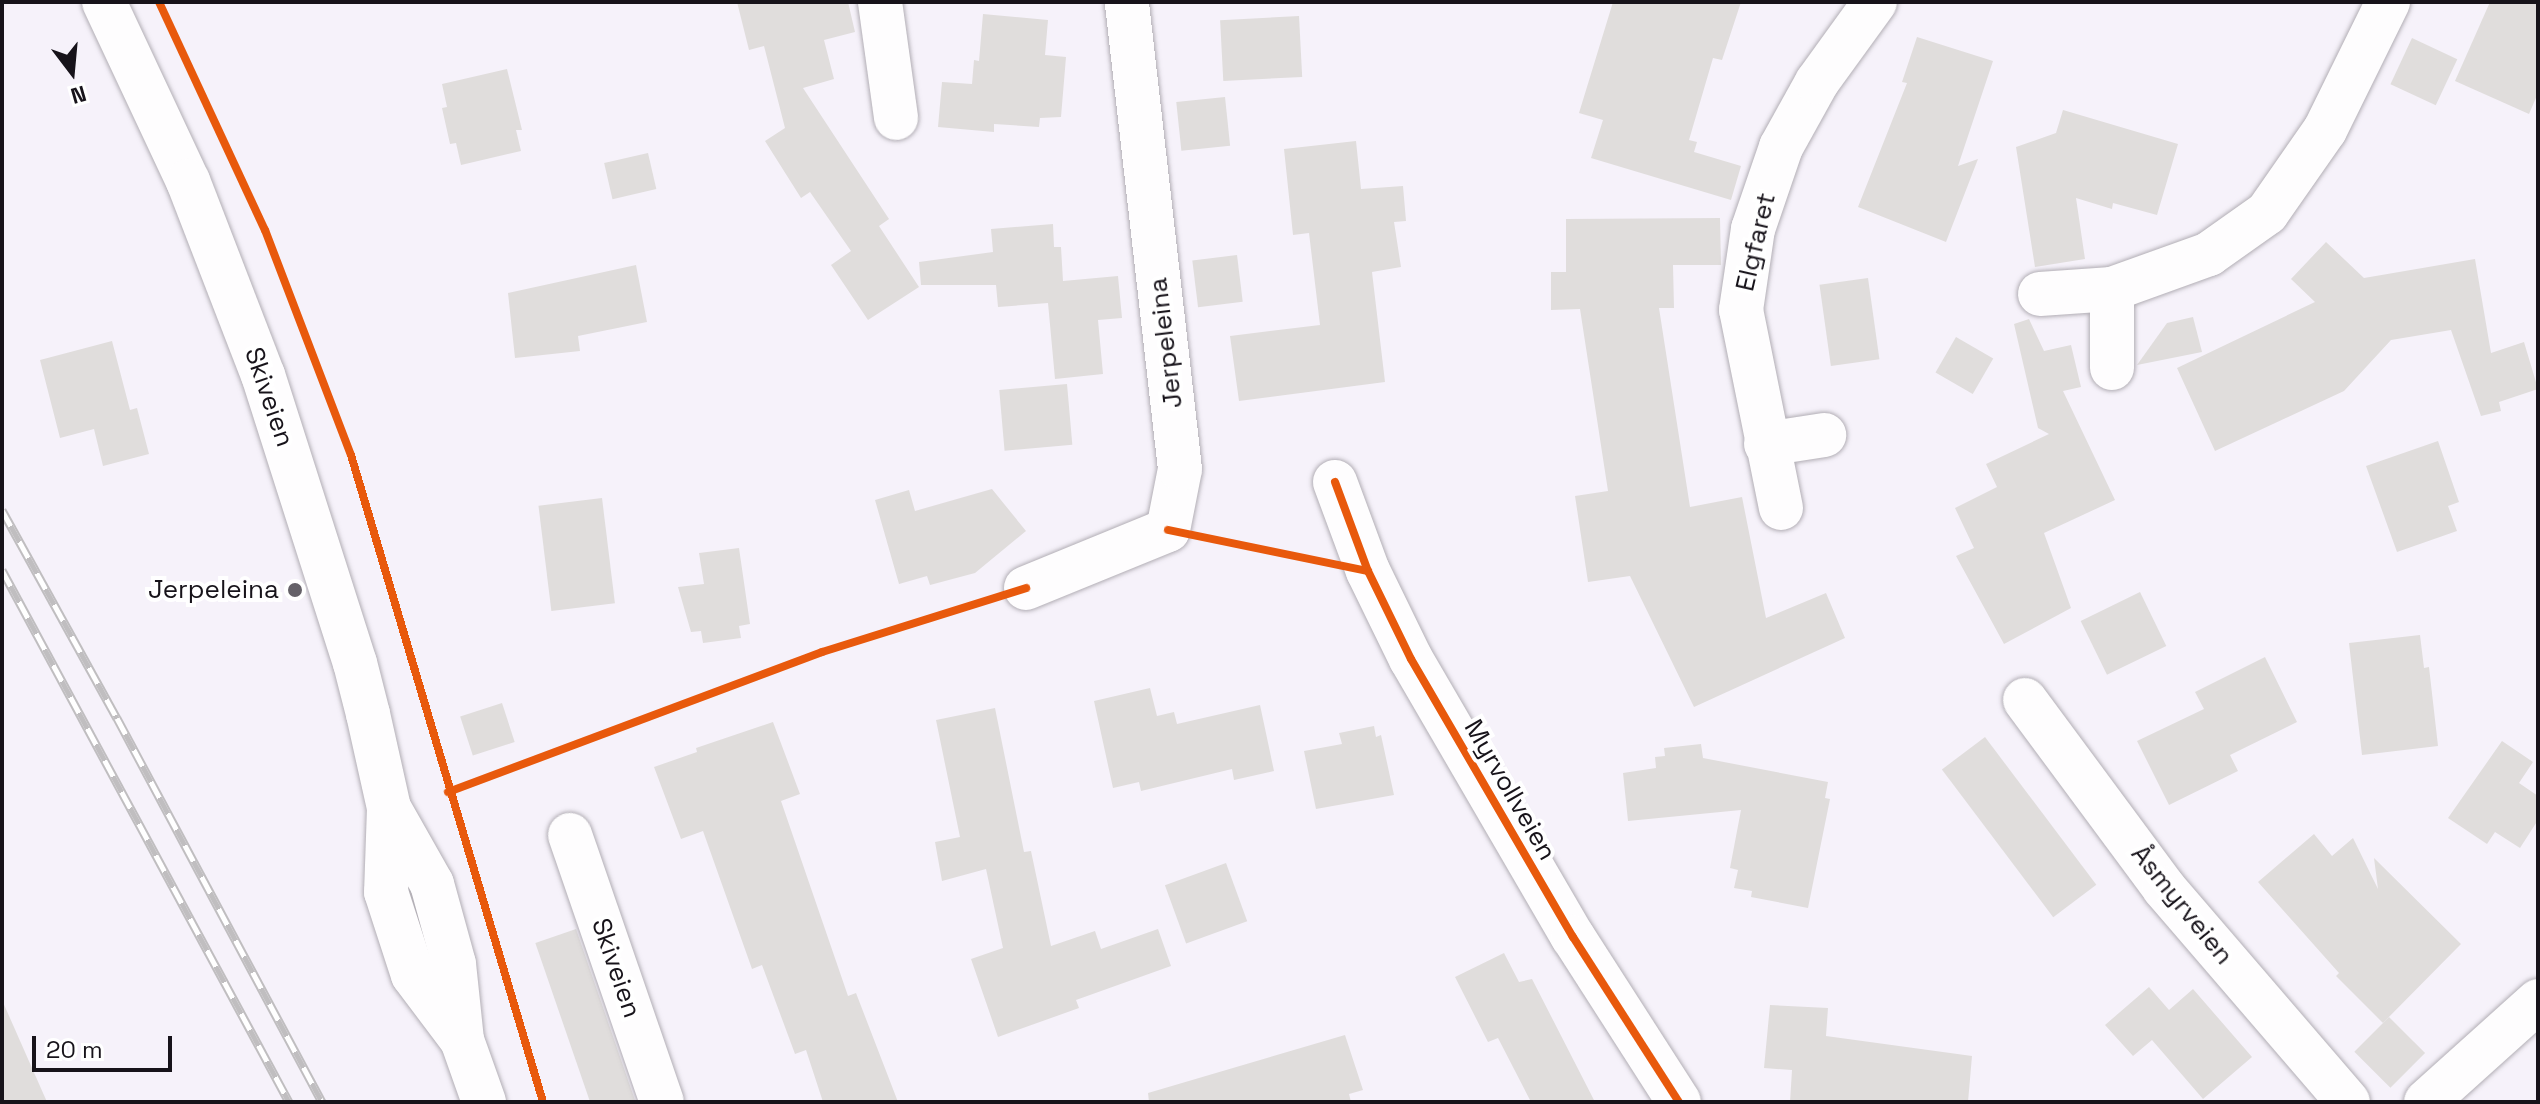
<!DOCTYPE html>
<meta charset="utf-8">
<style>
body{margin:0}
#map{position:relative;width:2540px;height:1104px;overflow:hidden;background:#f6f2fa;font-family:"Space Grotesk",sans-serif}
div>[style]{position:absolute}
.building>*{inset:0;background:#e0dddc;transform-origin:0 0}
.roads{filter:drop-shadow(0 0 2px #b2aeb5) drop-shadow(0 0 2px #b2aeb5)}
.minor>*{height:44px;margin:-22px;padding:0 22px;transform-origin:22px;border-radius:22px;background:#fefdfe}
.major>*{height:44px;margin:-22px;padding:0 22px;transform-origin:22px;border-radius:22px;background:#fefdfe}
.rail>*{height:9px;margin-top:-4.5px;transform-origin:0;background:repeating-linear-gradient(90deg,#fff 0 18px,#c0bec0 0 36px);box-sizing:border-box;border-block:2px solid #c0bec0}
.cycleway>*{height:8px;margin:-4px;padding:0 4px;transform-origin:4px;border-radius:4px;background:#e8590c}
.dots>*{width:22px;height:22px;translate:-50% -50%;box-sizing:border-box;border:4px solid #fff;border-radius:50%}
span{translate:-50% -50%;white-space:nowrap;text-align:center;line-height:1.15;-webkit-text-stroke:8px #fff;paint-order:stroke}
.street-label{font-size:26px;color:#17131a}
.poi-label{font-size:26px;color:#17131a}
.right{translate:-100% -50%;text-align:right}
.frame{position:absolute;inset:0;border:4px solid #17131a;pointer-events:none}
.north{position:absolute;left:32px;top:32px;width:80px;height:80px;-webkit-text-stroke:6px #fff;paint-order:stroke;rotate:164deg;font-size:22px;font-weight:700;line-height:32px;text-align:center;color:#17131a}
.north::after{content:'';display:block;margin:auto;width:28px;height:36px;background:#17131a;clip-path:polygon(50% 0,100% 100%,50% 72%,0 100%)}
.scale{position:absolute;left:32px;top:1036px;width:140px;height:36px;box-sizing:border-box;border:4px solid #17131a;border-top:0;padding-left:10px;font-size:24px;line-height:28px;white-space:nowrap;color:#17131a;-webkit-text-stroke:6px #fff;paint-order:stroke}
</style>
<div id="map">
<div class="building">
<div style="clip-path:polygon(737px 2px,848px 2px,855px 32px,824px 40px,834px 79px,803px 88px,889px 219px,879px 226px,919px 287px,868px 320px,831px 265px,851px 251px,810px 192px,801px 198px,765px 141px,785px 128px,764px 46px,749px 50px)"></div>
<div style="clip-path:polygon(1613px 2px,1741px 2px,1722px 60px,1713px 58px,1689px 140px,1697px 142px,1694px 152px,1741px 166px,1731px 200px,1591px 158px,1603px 120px,1579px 113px)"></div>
<div style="clip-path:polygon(2490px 2px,2538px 2px,2538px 93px,2529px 114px,2455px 81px)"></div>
<div style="clip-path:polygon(983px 14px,1048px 20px,1045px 55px,1066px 57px,1061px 117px,1040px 118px,1039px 127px,994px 124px,994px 132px,938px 127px,942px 82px,972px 84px,974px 60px,979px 61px)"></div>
<div style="left:1299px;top:16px;width:61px;height:79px;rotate:87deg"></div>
<div style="clip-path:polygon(1917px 37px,1993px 61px,1958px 166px,1978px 159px,1946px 242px,1858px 207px,1907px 83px,1902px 82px)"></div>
<div style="left:2412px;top:38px;width:50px;height:51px;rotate:25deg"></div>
<div style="clip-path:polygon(507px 69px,522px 130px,516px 130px,521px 151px,461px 165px,456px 143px,450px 144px,442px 108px,447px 107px,442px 84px)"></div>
<div style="left:1225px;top:97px;width:49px;height:49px;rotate:84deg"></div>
<div style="clip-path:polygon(2063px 110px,2178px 144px,2157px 215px,2113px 203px,2112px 209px,2076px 198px,2085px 259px,2035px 267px,2016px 147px,2056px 133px)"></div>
<div style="clip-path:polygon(1356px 141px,1361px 189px,1403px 186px,1406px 221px,1394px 222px,1401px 267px,1372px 272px,1385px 382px,1239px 401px,1230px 336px,1320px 325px,1309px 233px,1293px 235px,1284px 149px)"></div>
<div style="left:648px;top:153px;width:37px;height:45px;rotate:77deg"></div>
<div style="clip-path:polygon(1720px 218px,1721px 265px,1673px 265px,1674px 308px,1659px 308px,1690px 507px,1742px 497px,1766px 618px,1826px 593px,1845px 638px,1694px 707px,1630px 576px,1588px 582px,1575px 496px,1608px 491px,1580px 309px,1551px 310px,1551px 272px,1566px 272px,1566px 219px)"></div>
<div style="clip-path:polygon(1053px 224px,1054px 247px,1061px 247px,1063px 281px,1118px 276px,1122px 318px,1098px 320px,1103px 374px,1055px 379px,1048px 303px,998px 307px,996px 285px,921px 285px,919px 262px,993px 252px,991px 229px)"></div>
<div style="clip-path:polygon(2326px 242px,2364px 278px,2475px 259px,2491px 353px,2524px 342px,2538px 389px,2499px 402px,2501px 411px,2481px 416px,2451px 330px,2391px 340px,2344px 391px,2215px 451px,2177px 368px,2315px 302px,2291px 279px)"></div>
<div style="left:1237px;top:255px;width:47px;height:45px;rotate:83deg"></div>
<div style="clip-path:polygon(636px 265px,647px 322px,578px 336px,580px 351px,515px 358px,508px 293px)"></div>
<div style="left:1868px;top:278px;width:82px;height:49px;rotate:82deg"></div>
<div style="clip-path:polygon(2193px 317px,2202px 352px,2137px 365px,2167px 323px)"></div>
<div style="clip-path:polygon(2029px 319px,2044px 351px,2071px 345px,2081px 387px,2063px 391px,2115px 500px,2044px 533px,2071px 608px,2004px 644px,1956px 556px,1974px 548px,1955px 508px,1997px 487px,1986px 464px,2049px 434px,2038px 428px,2014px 324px)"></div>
<div style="left:1956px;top:337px;width:43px;height:41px;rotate:30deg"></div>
<div style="clip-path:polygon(112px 341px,130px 410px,137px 408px,149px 454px,103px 466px,94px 429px,60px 438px,40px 360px)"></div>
<div style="left:1067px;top:384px;width:61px;height:68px;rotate:85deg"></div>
<div style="clip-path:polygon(2438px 441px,2459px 502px,2448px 506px,2457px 531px,2397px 552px,2366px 466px)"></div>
<div style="clip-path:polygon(992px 489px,1026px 531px,975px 573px,930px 585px,927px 576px,899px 584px,875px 500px,909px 490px,915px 511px)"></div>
<div style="left:602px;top:498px;width:106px;height:64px;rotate:83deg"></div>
<div style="clip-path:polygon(739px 548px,750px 624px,739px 626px,741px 638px,703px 643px,701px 631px,691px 632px,678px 587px,704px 584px,699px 553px)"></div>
<div style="left:2140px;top:592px;width:60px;height:66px;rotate:64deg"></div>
<div style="clip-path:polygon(2420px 635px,2424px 668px,2429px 667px,2438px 746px,2362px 755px,2349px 643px)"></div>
<div style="clip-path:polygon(2265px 657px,2297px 722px,2230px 755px,2238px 771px,2169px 805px,2137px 741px,2204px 709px,2195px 692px)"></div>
<div style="clip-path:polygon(1150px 688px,1157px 716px,1174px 712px,1177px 724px,1260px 705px,1274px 771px,1234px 780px,1232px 769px,1141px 791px,1139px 782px,1113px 788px,1094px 701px)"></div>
<div style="left:502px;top:703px;width:41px;height:44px;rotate:72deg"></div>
<div style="clip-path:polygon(995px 708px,1024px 852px,1031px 851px,1051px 946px,1095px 931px,1101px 949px,1158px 929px,1171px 966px,1076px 1000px,1079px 1008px,998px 1037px,971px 959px,1003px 948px,986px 869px,942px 881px,935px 842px,960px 837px,936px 720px)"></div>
<div style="clip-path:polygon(773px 722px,800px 794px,781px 801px,848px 996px,856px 993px,898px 1102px,823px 1102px,806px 1050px,795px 1054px,762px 965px,752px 969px,703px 831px,681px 839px,654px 767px,697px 752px,696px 748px)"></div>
<div style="clip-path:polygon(1374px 726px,1376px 737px,1381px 735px,1394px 795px,1316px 809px,1304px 751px,1342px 744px,1339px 733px)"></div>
<div style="left:1985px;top:737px;width:185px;height:54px;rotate:53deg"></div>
<div style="clip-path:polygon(2502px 741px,2533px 762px,2519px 783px,2538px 796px,2538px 820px,2520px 848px,2495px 832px,2487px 844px,2448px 818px)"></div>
<div style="clip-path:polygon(1701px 744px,1703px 758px,1828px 782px,1825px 798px,1830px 799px,1808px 908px,1751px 897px,1752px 891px,1734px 888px,1738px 870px,1730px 868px,1741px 810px,1628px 821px,1623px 773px,1656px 768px,1655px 757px,1665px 756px,1664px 748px)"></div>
<div style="clip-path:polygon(2314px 834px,2332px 856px,2353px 838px,2378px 889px,2374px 858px,2461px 944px,2383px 1023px,2336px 976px,2339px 973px,2258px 882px)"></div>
<div style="left:1226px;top:863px;width:62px;height:65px;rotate:70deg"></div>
<div style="left:576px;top:929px;width:183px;height:43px;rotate:71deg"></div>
<div style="clip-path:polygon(1504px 953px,1519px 982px,1532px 979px,1595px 1102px,1531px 1102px,1498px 1038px,1488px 1042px,1455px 977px)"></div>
<div style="clip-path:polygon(2149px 987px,2169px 1010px,2193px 989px,2252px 1057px,2203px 1099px,2152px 1040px,2133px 1056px,2105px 1025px)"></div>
<div style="clip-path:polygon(2px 1000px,47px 1102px,2px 1102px)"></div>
<div style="clip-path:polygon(1770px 1005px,1828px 1008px,1826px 1036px,1972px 1056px,1968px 1102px,1790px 1102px,1792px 1070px,1764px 1068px)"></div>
<div style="left:2389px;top:1017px;width:51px;height:49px;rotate:45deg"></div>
<div style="clip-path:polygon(1345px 1035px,1363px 1090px,1349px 1094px,1351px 1102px,1149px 1102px,1148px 1093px)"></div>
</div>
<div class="roads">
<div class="minor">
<div style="left:880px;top:2px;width:117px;rotate:82.1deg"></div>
<div style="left:2040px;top:294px;width:72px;rotate:-4deg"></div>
<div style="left:2112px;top:289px;width:103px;rotate:-19.8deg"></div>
<div style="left:2209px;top:254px;width:71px;rotate:-35.3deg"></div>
<div style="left:2267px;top:213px;width:101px;rotate:-55.1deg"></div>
<div style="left:2325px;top:130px;width:143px;rotate:-63.8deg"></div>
<div style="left:2112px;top:368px;width:79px;rotate:-90deg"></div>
<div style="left:1766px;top:444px;width:59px;rotate:-8.8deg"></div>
<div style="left:1335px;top:482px;width:95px;rotate:69.7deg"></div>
<div style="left:1368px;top:571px;width:98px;rotate:64deg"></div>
<div style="left:1411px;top:659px;width:322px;rotate:59.8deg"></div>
<div style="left:1573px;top:937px;width:196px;rotate:57.3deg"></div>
<div style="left:1781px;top:508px;width:202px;rotate:-101.4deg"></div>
<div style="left:1741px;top:310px;width:82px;rotate:-81.6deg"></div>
<div style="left:1753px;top:229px;width:87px;rotate:-71.1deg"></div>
<div style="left:1781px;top:147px;width:74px;rotate:-61deg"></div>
<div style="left:1817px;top:82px;width:99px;rotate:-54.1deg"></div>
<div style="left:1026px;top:588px;width:153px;rotate:-22.2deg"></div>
<div style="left:1168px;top:530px;width:62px;rotate:-78.9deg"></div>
<div style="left:1180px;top:469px;width:470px;rotate:-96.5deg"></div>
<div style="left:2025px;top:700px;width:234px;rotate:53.5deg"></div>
<div style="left:2164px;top:888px;width:282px;rotate:49.3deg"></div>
<div style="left:570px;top:835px;width:282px;rotate:71deg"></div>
<div style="left:2426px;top:1102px;width:151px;rotate:-42deg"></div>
</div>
<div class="major">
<div style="left:104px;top:2px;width:198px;rotate:64.9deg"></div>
<div style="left:188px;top:181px;width:208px;rotate:68.9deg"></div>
<div style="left:263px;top:375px;width:302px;rotate:72.3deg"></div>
<div style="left:355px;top:663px;width:53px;rotate:75.7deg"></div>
<div style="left:368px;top:714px;width:96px;rotate:77.4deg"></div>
<div style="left:389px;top:808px;width:84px;rotate:92deg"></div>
<div style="left:386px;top:892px;width:87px;rotate:72deg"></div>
<div style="left:413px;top:975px;width:81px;rotate:53deg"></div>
<div style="left:389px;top:808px;width:87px;rotate:60.5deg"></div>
<div style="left:432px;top:884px;width:83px;rotate:74.6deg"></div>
<div style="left:454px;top:964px;width:76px;rotate:84deg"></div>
<div style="left:462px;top:1040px;width:66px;rotate:70.5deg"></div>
</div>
</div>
<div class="rail">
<div style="left:2px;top:510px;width:238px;rotate:61.1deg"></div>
<div style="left:117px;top:718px;width:435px;rotate:61.9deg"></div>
<div style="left:2px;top:570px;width:604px;rotate:61.65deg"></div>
</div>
<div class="cycleway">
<div style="left:159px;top:2px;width:251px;rotate:65.1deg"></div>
<div style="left:265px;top:230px;width:241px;rotate:69.1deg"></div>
<div style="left:351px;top:455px;width:675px;rotate:73.47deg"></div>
<div style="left:1335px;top:482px;width:95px;rotate:69.7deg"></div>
<div style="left:1368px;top:571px;width:98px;rotate:64deg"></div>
<div style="left:1411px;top:659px;width:322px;rotate:59.8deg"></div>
<div style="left:1573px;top:937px;width:196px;rotate:57.3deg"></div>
<div style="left:1168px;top:530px;width:204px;rotate:11.6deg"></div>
<div style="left:448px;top:792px;width:399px;rotate:-20.5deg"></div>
<div style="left:822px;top:652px;width:214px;rotate:-17.4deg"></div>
</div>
<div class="dots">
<div style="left:295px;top:590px;background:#656168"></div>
</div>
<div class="street-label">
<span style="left:1756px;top:242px;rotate:-77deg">Elgfaret</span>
<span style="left:1166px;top:343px;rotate:-97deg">Jerpeleina</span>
<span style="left:269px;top:397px;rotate:71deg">Skiveien</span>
<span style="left:1510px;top:790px;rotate:60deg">Myrvollveien</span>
<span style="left:2182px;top:905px;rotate:51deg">Åsmyrveien</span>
<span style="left:616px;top:968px;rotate:71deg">Skiveien</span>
</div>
<div class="poi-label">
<span class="right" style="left:279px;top:590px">Jerpeleina</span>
</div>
<div class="frame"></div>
<div class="north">N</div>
<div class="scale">20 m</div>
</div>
